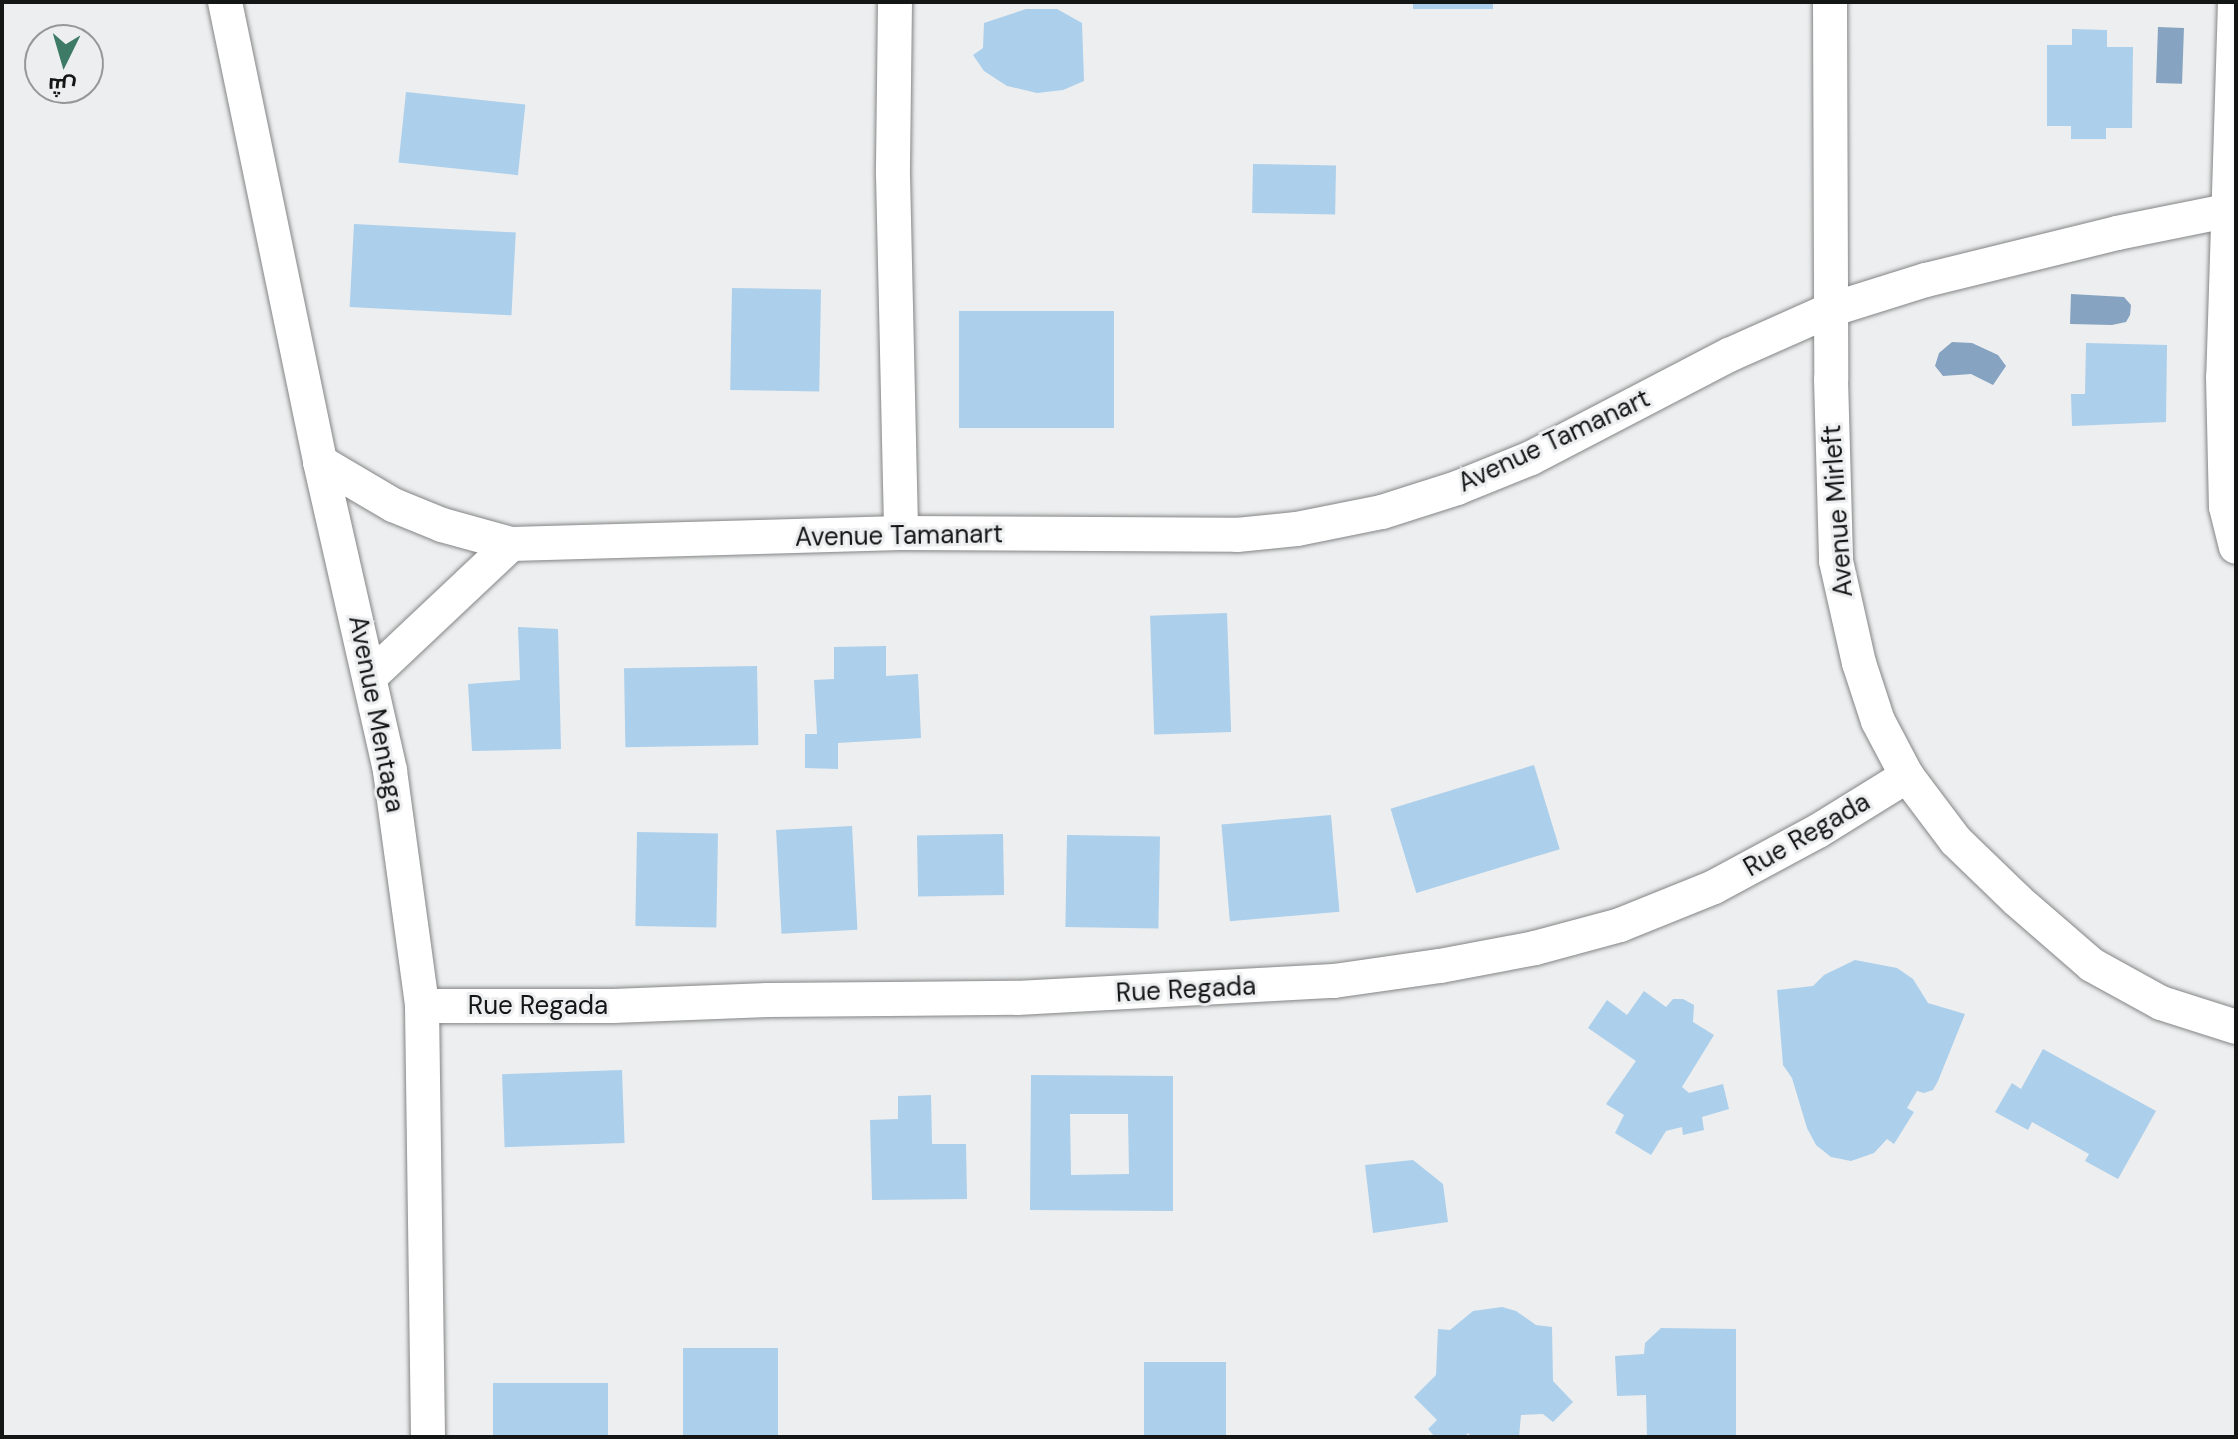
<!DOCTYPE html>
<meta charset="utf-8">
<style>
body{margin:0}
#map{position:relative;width:2238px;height:1439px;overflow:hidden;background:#edeeef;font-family:"DM Sans",Cairo,sans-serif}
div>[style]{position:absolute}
.water>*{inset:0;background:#86a3c1;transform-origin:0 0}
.building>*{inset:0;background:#accfeb;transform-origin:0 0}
.roads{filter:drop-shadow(0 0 2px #848586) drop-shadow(0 0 2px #848586)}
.minor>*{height:34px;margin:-17px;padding:0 17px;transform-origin:17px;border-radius:17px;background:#fff}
span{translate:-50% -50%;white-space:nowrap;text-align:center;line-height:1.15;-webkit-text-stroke:6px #edeeef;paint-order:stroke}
.street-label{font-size:26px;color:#141515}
.frame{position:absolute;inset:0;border:4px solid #141515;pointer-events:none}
.north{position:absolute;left:24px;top:24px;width:80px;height:80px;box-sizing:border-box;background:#edeeef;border:2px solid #969798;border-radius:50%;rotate:185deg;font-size:22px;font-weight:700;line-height:32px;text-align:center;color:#141515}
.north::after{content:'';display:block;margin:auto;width:28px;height:36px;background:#3e7b66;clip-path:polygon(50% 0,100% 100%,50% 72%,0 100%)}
</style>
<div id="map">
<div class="water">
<div style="left:2158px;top:27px;width:26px;height:56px;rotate:2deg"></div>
<div style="clip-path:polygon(2071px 294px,2124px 297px,2131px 305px,2130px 315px,2126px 322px,2112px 325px,2070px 324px)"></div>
<div style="clip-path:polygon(1952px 342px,1972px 343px,1998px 355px,2006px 366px,1993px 385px,1971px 374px,1943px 376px,1935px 366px,1939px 353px)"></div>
</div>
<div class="building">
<div style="left:1413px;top:2px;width:80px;height:7px"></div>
<div style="clip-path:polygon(1026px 9px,1057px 9px,1082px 23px,1084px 81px,1063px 90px,1037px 93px,1007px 86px,984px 71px,973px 55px,983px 48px,984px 23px)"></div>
<div style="clip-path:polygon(2072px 29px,2107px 30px,2107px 47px,2133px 47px,2132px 128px,2106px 128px,2106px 139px,2071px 139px,2071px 126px,2047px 126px,2047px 45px,2072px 45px)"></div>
<div style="left:406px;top:92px;width:120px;height:71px;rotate:6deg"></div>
<div style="left:1253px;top:164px;width:83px;height:49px;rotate:1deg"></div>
<div style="left:354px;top:224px;width:162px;height:83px;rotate:3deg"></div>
<div style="left:732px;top:288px;width:89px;height:102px;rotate:1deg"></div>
<div style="left:959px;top:311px;width:155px;height:117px"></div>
<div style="clip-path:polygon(2086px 343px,2167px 345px,2166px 422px,2072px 426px,2071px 394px,2085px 394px)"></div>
<div style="left:1227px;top:613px;width:119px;height:77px;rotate:88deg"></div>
<div style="clip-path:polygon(518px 627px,558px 629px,561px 749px,472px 751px,468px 684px,520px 680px)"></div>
<div style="clip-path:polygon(886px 646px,886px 676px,918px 674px,921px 738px,838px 743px,838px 769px,805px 768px,805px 734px,817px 734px,814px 680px,834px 679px,834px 647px)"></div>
<div style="left:757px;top:666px;width:79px;height:133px;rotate:89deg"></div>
<div style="left:1534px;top:765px;width:88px;height:150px;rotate:73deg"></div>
<div style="left:1331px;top:815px;width:97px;height:110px;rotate:85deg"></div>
<div style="left:852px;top:826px;width:104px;height:76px;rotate:87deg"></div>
<div style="left:637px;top:832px;width:81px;height:94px;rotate:1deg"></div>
<div style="left:1003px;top:834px;width:61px;height:86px;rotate:89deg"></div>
<div style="left:1067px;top:835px;width:93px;height:92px;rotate:1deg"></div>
<div style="clip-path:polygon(1855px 960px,1897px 968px,1913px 979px,1928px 1003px,1965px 1014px,1938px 1081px,1933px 1090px,1924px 1093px,1917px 1091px,1907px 1108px,1914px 1112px,1894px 1144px,1887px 1139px,1874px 1153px,1851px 1161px,1831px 1157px,1816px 1145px,1807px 1128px,1792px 1078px,1783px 1065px,1777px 990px,1813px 986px,1824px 975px)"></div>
<div style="clip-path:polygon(1644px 991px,1666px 1007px,1673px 999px,1683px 999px,1694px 1005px,1693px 1022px,1714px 1035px,1682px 1087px,1689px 1093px,1723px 1084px,1729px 1109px,1702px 1117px,1704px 1130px,1683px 1135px,1682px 1127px,1666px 1131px,1651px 1155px,1615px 1133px,1624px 1115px,1606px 1104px,1636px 1061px,1588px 1028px,1607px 1000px,1627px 1015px)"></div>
<div style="clip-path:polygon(2043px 1049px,2156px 1111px,2118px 1179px,2085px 1161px,2089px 1154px,2032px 1122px,2028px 1130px,1995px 1112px,2012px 1083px,2021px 1089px)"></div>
<div style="left:622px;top:1070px;width:73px;height:120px;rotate:88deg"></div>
<div style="clip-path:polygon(evenodd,1031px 1075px,1173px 1076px,1173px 1211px,1030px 1210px,1031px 1075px,1070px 1114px,1128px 1114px,1129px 1174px,1071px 1175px,1070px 1114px)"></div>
<div style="clip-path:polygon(931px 1095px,932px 1144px,966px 1144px,967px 1199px,872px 1200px,870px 1120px,898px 1119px,898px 1096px)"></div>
<div style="clip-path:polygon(1413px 1160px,1443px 1184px,1448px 1222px,1373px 1233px,1365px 1165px)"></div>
<div style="clip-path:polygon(1502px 1307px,1516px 1311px,1536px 1325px,1552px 1327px,1553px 1381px,1573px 1402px,1553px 1422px,1543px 1414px,1521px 1415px,1519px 1437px,1471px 1437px,1468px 1433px,1464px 1437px,1435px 1437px,1428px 1429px,1437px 1420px,1414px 1397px,1436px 1375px,1438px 1329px,1450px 1330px,1473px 1311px)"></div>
<div style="clip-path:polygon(1661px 1328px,1736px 1329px,1736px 1437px,1647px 1437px,1646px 1395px,1617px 1396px,1615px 1356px,1644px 1354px,1645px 1343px)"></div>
<div style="left:683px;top:1348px;width:95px;height:88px"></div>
<div style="left:1144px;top:1362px;width:82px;height:75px"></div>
<div style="left:608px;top:1383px;width:54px;height:115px;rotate:90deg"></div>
</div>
<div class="roads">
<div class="minor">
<div style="left:225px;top:2px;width:470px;rotate:78.3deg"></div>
<div style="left:320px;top:462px;width:317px;rotate:77.2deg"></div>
<div style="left:390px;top:771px;width:237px;rotate:82.2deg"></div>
<div style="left:422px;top:1006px;width:431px;rotate:89.2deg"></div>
<div style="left:895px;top:2px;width:173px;rotate:90.7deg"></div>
<div style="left:893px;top:175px;width:358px;rotate:88.7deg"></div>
<div style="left:1830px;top:2px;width:377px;rotate:89.8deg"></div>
<div style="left:1831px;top:379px;width:182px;rotate:88.4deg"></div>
<div style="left:1836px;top:561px;width:105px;rotate:77.3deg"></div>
<div style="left:1859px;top:663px;width:61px;rotate:71.9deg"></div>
<div style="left:1878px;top:721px;width:62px;rotate:62.2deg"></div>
<div style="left:1907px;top:776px;width:81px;rotate:53deg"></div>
<div style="left:1956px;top:841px;width:85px;rotate:44deg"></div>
<div style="left:2017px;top:900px;width:99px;rotate:40.9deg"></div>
<div style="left:2092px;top:965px;width:79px;rotate:28.8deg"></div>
<div style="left:2161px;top:1003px;width:79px;rotate:17.7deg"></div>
<div style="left:2235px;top:2px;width:375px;rotate:91.8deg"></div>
<div style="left:2223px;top:377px;width:130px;rotate:88.7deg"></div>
<div style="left:2226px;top:507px;width:41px;rotate:76deg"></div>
<div style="left:320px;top:462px;width:85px;rotate:30.5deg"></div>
<div style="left:393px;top:505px;width:53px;rotate:22.2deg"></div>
<div style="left:442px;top:525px;width:72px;rotate:15.4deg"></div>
<div style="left:511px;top:544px;width:390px;rotate:-1.6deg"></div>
<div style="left:901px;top:533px;width:336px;rotate:0.3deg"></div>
<div style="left:1237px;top:535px;width:60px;rotate:-5.7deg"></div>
<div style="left:1297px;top:529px;width:87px;rotate:-11.3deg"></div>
<div style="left:1382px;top:512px;width:79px;rotate:-17.7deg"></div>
<div style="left:1457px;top:488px;width:80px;rotate:-22.1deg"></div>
<div style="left:1531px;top:458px;width:223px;rotate:-27.5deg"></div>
<div style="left:1729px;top:355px;width:111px;rotate:-24deg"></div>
<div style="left:1830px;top:310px;width:101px;rotate:-17.4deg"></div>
<div style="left:1926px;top:280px;width:197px;rotate:-13.8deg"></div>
<div style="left:2117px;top:233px;width:121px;rotate:-11.4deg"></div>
<div style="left:371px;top:676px;width:192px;rotate:-43.3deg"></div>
<div style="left:422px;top:1006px;width:191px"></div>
<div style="left:613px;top:1006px;width:155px;rotate:-2.2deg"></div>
<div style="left:768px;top:1000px;width:249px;rotate:-0.5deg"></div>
<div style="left:1017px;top:998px;width:317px;rotate:-3.1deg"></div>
<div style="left:1334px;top:981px;width:107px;rotate:-8.1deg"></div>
<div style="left:1440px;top:966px;width:97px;rotate:-10.7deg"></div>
<div style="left:1535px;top:948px;width:88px;rotate:-15.1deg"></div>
<div style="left:1620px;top:925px;width:101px;rotate:-22deg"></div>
<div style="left:1714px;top:887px;width:118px;rotate:-28.3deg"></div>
<div style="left:1818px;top:831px;width:105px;rotate:-31.7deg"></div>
</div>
</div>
<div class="street-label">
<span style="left:1554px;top:441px;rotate:-25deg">Avenue Tamanart</span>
<span style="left:1838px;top:511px;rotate:-94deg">Avenue Mirleft</span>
<span style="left:899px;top:536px;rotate:-1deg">Avenue Tamanart</span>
<span style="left:376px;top:714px;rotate:79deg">Avenue Mentaga</span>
<span style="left:1807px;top:835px;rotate:-30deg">Rue Regada</span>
<span style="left:1186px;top:990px;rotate:-3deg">Rue Regada</span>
<span style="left:538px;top:1006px">Rue Regada</span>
</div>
<div class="frame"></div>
<div class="north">ش</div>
</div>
